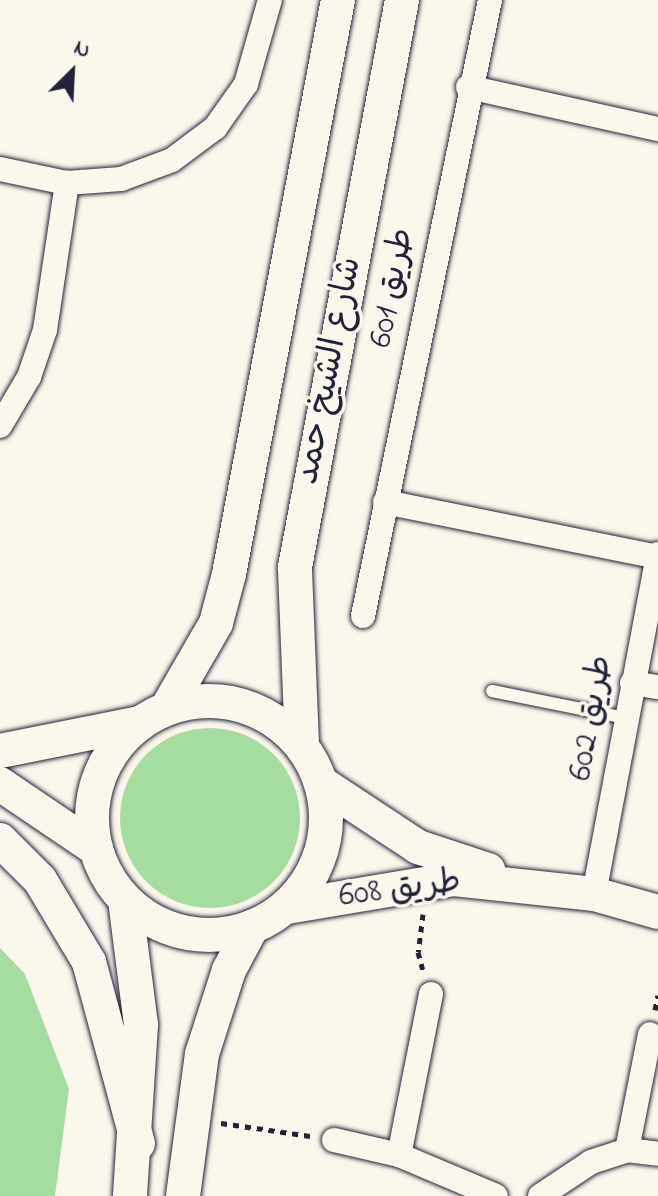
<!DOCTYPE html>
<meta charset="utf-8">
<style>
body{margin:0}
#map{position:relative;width:658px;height:1196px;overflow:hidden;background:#fbf7ec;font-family:"Indie Flower","Playpen Sans Arabic",sans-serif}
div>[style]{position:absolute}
.green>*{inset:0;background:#a5dda1}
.round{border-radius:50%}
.path>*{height:5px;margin-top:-2.5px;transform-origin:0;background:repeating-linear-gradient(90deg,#22223b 0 6px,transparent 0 12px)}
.roads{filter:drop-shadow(0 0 2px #22223b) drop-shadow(0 0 2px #22223b)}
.lane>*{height:12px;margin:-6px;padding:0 6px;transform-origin:6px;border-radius:6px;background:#fbf7ec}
.street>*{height:24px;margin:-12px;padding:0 12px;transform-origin:12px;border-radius:12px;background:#fbf7ec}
.secondary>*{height:34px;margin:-17px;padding:0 17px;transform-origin:17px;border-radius:17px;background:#fbf7ec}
.secondary>.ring{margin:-17px;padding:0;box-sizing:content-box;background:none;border:34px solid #fbf7ec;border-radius:50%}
span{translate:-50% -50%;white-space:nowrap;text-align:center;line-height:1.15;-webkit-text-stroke:7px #fbf7ec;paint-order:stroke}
.street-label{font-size:34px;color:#22223b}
.north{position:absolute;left:32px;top:32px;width:80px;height:80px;-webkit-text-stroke:6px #fbf7ec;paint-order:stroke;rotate:24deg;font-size:22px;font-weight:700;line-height:32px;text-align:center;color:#22223b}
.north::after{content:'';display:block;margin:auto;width:28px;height:36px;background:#22223b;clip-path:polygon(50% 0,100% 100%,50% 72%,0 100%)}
</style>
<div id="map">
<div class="green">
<div class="round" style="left:120px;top:728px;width:180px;height:180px"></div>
<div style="clip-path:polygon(0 948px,25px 974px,69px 1089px,55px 1196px,0 1196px)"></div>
</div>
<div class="path">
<div style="left:423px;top:914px;width:38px;rotate:97deg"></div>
<div style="left:418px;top:952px;width:20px;rotate:75deg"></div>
<div style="left:655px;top:1010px;width:15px;rotate:-79deg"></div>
<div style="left:221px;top:1123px;width:90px;rotate:8.3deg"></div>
</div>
<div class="roads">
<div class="lane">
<div style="left:492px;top:691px;width:137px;rotate:11.4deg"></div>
</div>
<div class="street">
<div style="left:468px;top:87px;width:195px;rotate:12.5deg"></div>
<div style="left:0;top:169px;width:68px;rotate:11.8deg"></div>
<div style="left:67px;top:183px;width:54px;rotate:-4.2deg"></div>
<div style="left:121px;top:179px;width:54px;rotate:-20.4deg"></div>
<div style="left:172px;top:160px;width:54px;rotate:-36.7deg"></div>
<div style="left:215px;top:128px;width:54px;rotate:-54.8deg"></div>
<div style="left:246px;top:84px;width:87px;rotate:-74.1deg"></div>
<div style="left:0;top:426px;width:57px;rotate:-59.4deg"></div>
<div style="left:29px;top:377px;width:50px;rotate:-71.2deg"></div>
<div style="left:45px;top:330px;width:149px;rotate:-81.5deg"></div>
<div style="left:385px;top:502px;width:278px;rotate:11.4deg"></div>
<div style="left:363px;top:616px;width:629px;rotate:-78.35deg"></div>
<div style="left:632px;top:683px;width:26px;rotate:9deg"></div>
<div style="left:594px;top:894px;width:346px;rotate:-79.3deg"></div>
<div style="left:431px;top:994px;width:164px;rotate:101.2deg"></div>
<div style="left:399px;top:1155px;width:105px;rotate:22.9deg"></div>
<div style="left:334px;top:1140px;width:67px;rotate:13deg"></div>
<div style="left:627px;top:1150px;width:118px;rotate:-78.8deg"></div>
<div style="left:540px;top:1196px;width:61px;rotate:-33.7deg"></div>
<div style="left:591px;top:1162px;width:38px;rotate:-18deg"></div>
<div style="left:627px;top:1150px;width:31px;rotate:7deg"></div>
</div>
<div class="secondary">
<div class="ring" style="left:92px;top:701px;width:200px;height:200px"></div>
<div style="left:167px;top:708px;width:98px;rotate:-60deg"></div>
<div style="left:216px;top:623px;width:51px;rotate:-75.1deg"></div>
<div style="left:229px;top:574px;width:584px;rotate:-79.25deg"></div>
<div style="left:302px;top:745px;width:178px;rotate:-92.3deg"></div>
<div style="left:295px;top:567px;width:577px;rotate:-79.31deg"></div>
<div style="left:0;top:751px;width:143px;rotate:-11.3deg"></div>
<div style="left:321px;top:783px;width:116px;rotate:33.4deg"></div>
<div style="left:418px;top:847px;width:74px;rotate:18.2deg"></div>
<div style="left:0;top:784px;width:116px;rotate:34.1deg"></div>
<div style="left:0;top:840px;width:57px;rotate:45deg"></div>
<div style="left:40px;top:880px;width:96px;rotate:59.1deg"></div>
<div style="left:89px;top:962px;width:188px;rotate:74.9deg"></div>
<div style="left:125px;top:900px;width:126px;rotate:82.7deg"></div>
<div style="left:141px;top:1025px;width:171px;rotate:93.7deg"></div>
<div style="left:287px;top:907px;width:169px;rotate:-9.5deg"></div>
<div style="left:454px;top:879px;width:141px;rotate:6.1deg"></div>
<div style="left:594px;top:894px;width:66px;rotate:15.7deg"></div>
<div style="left:183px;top:1196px;width:143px;rotate:-82.4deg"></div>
<div style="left:202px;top:1054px;width:88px;rotate:-72.2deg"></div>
<div style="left:229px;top:970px;width:49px;rotate:-61.9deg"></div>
</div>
</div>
<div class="street-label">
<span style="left:393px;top:288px;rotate:-79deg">طريق 601</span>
<span style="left:330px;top:371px;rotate:-79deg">شارع الشيخ حمد</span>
<span style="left:592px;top:718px;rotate:-80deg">طريق 602</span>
<span style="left:400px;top:890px;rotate:-7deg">طريق 608</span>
</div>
<div class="north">N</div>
</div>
